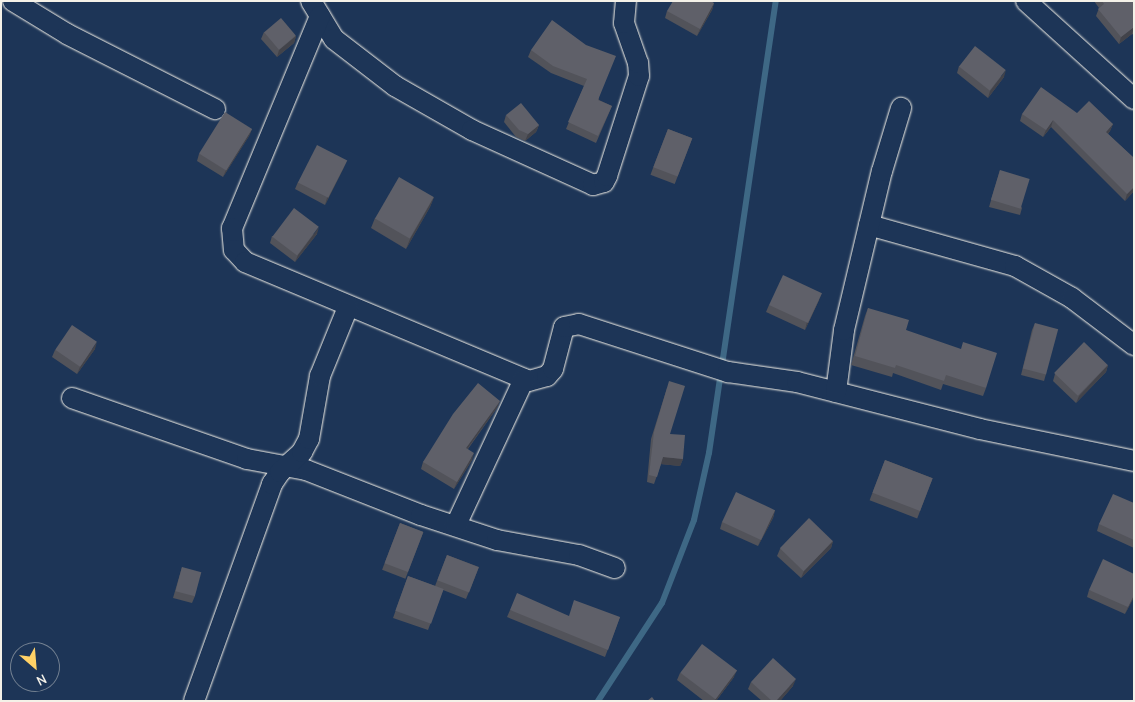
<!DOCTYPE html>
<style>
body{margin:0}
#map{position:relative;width:1135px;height:702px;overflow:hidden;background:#1d3557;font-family:"Comic Neue",sans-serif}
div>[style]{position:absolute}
.stream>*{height:6px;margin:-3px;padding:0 3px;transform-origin:3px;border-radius:3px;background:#3e6885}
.roads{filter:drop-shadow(0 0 1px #f4f1e8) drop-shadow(0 0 1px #f4f1e8)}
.minor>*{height:20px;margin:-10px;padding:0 10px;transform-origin:10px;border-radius:10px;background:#1d3557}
.wall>*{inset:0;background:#52535a;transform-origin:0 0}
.shaded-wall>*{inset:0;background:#42434a}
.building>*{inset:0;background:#5f6069;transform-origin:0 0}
span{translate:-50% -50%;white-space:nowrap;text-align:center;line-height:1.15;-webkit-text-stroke:4px #1d3557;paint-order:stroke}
.frame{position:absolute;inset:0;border:2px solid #f4f1e8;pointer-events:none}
.north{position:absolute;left:10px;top:642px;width:50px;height:50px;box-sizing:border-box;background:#1d3557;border:1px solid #738091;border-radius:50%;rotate:153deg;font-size:14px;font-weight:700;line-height:20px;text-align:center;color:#f4f1e8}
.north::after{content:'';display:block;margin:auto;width:18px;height:22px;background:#ffd166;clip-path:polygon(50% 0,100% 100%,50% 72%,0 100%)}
</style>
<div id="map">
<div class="stream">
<div style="left:598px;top:701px;width:117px;rotate:-56.9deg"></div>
<div style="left:662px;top:603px;width:89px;rotate:-68.9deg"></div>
<div style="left:694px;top:520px;width:69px;rotate:-77.4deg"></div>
<div style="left:709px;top:453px;width:457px;rotate:-81.6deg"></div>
</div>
<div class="roads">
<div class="minor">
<div style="left:13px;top:1px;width:63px;rotate:31.4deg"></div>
<div style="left:67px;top:34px;width:166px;rotate:26.9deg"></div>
<div style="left:311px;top:1px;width:44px;rotate:58.8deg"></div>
<div style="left:334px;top:39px;width:77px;rotate:37.6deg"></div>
<div style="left:395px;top:86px;width:89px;rotate:29.7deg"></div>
<div style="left:472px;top:130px;width:133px;rotate:24.4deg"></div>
<div style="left:593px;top:185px;width:11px;rotate:-15deg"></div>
<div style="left:604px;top:182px;width:7px;rotate:-63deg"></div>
<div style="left:607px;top:176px;width:105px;rotate:-72.3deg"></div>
<div style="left:639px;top:76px;width:13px;rotate:-94deg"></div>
<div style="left:638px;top:63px;width:42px;rotate:-109.3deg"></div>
<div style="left:624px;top:23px;width:22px;rotate:-85deg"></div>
<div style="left:1026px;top:1px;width:146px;rotate:42.2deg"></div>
<div style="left:320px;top:16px;width:230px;rotate:112.5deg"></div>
<div style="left:232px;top:228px;width:22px;rotate:85deg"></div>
<div style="left:234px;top:250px;width:16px;rotate:47deg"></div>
<div style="left:245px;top:262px;width:308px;rotate:22.7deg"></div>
<div style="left:529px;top:381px;width:19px;rotate:-16deg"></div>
<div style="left:547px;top:376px;width:9px;rotate:-49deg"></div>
<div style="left:553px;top:369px;width:43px;rotate:-75.3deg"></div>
<div style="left:564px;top:327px;width:15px;rotate:-11deg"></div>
<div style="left:579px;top:324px;width:157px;rotate:17.9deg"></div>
<div style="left:728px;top:372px;width:70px;rotate:8.2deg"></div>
<div style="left:797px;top:382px;width:189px;rotate:14.4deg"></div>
<div style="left:980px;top:429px;width:157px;rotate:11.7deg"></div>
<div style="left:869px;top:225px;width:152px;rotate:15.7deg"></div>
<div style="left:1015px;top:266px;width:65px;rotate:29.3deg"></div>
<div style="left:1072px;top:298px;width:78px;rotate:37.2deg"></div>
<div style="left:836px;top:392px;width:63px;rotate:-82.6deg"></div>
<div style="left:844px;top:330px;width:163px;rotate:-76.6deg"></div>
<div style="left:882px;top:171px;width:66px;rotate:-73.2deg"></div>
<div style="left:72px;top:398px;width:185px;rotate:19.2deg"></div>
<div style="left:247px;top:459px;width:60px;rotate:10.6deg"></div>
<div style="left:306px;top:470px;width:123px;rotate:21.4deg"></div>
<div style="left:421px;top:515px;width:80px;rotate:18.2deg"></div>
<div style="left:497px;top:540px;width:83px;rotate:10.4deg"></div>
<div style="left:579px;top:555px;width:38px;rotate:20deg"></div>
<div style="left:456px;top:525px;width:161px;rotate:-65deg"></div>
<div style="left:194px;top:701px;width:231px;rotate:-70.2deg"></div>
<div style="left:272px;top:484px;width:14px;rotate:-56deg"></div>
<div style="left:280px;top:472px;width:30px;rotate:-42deg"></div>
<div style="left:302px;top:452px;width:15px;rotate:-62deg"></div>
<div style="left:309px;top:439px;width:64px;rotate:-80.1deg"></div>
<div style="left:320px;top:376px;width:74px;rotate:-67.9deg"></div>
</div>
</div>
<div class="wall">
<div style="clip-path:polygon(1094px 1px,1134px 1px,1134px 35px,1132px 34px,1119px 44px,1096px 16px,1099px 8px)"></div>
<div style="clip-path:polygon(714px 3px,712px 10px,697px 36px,665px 18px,667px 11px)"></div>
<div style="clip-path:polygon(264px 32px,296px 36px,294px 43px,277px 57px,261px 39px)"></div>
<div style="clip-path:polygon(586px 45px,599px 100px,612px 106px,596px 143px,566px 129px,584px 86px,551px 73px,528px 57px,531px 50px)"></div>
<div style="clip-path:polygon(959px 66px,1004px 77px,988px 98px,957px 73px)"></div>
<div style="clip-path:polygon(1077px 113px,1113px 124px,1110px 131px,1108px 134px,1134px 158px,1134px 191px,1125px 201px,1051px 127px,1043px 137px,1020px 121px,1022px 114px)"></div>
<div style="clip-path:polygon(506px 115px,539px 125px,536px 132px,525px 141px,516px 137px,504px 122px)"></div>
<div style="clip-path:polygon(252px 129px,249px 136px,223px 177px,197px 161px,199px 154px)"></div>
<div style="left:668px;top:129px;width:26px;height:49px;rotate:21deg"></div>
<div style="clip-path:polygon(344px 167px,325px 205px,295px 189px,298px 182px)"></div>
<div style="clip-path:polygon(1000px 170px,1022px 208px,1020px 215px,989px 207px)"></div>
<div style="clip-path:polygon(434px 197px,430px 207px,406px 249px,371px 228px,375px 218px)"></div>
<div style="clip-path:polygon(317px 234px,295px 262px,270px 243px,272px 236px)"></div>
<div style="clip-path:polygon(819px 300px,805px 330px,766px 312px,769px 305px)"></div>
<div style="clip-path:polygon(868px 308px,906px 330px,986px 388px,983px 396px,943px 384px,941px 390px,893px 373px,892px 377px,851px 365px,865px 316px)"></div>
<div style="clip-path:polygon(1035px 323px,1046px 374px,1044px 381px,1021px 375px,1032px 330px)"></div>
<div style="clip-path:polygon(95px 349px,77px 374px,52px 357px,55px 350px)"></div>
<div style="clip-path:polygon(1108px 365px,1106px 372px,1076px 403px,1053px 381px,1055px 374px)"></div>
<div style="clip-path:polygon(667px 388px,670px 434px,683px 459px,680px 466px,661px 464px,654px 484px,647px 482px,651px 439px)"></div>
<div style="clip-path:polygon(500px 401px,497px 408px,468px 449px,472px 460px,454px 489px,421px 469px,423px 462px)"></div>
<div style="left:885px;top:460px;width:51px;height:43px;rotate:21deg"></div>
<div style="clip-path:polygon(1134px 503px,1134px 548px,1097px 531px,1099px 524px)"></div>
<div style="clip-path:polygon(775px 510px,773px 518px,758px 546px,720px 529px,722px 522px)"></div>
<div style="left:400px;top:523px;width:25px;height:50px;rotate:21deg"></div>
<div style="clip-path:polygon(833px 541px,831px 548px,801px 578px,777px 556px,780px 549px)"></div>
<div style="clip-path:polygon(447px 555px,479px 567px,466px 599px,443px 590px,428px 630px,393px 618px,408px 576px,435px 586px)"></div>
<div style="clip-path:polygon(182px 567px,195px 596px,192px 603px,173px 598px)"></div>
<div style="clip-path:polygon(1089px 590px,1134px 597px,1125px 614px,1087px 597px)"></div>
<div style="clip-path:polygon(510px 610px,569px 616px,620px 617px,605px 657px,507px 617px)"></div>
<div style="clip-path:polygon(680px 673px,734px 677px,716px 701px,704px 701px,677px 680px)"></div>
<div style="clip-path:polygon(751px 682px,793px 686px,780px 701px,762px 701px,748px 689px)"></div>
</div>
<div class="shaded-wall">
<div style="clip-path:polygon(714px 3px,712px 10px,697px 36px,700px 29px)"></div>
<div style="clip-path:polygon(1134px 27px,1132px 34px,1119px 44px,1121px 37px)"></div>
<div style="clip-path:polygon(296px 36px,294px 43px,277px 57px,279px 50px)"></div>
<div style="clip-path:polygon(1006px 70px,1004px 77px,988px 98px,990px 91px)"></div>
<div style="clip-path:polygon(1053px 120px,1051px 127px,1043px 137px,1046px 130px)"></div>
<div style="clip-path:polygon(1113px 124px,1110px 131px,1103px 139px,1106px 132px)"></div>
<div style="clip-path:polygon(539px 125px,536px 132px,525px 141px,528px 134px)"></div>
<div style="clip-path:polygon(252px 129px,249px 136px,223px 177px,226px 170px)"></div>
<div style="clip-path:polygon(347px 160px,344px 167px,325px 205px,327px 198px)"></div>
<div style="clip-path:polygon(1134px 187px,1134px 191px,1125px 201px,1127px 194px)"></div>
<div style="clip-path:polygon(434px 197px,430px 207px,406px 249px,410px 239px)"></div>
<div style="clip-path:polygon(319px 227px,317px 234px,295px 262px,298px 255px)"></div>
<div style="clip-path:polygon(822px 293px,819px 300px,805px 330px,807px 322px)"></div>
<div style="clip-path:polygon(97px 342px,95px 349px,77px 374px,80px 367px)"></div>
<div style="clip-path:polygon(1108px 365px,1106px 372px,1076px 403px,1079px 396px)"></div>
<div style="clip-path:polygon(500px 401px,497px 408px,463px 455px,466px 448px)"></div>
<div style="clip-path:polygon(474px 453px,472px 460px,454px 489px,457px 482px)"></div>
<div style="clip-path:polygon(663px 457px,683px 459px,680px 466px,660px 464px)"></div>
<div style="clip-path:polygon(775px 510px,773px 518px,758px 546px,761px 539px)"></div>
<div style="clip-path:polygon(833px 541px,831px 548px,801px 578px,804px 571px)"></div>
<div style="clip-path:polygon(1134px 595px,1134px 597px,1125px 614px,1128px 607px)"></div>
<div style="clip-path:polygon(737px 670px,734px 677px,716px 701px,714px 701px)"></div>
<div style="clip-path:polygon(796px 679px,793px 686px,780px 701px,776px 701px)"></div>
</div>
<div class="building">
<div style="clip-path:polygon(673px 1px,711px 1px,714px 3px,700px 29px,667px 11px)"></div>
<div style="clip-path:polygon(1102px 1px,1134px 1px,1134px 27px,1121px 37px,1098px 9px,1104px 4px)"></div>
<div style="left:281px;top:18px;width:23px;height:22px;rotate:50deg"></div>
<div style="clip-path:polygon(552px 20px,586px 45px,616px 56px,598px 100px,612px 106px,598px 136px,568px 122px,587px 79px,553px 66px,531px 50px)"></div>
<div style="left:975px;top:46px;width:39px;height:26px;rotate:38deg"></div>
<div style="clip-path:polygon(1041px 87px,1077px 113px,1089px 101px,1113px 124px,1106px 132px,1134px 158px,1134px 187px,1127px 194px,1053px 120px,1046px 130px,1022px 114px)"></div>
<div style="clip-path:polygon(521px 103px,539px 125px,528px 134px,519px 130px,506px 115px)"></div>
<div style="left:225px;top:112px;width:32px;height:49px;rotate:32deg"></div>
<div style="left:668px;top:129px;width:26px;height:41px;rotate:21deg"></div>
<div style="left:317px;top:145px;width:34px;height:42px;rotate:27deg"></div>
<div style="left:1000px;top:170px;width:31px;height:31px;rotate:17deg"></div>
<div style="left:399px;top:177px;width:40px;height:48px;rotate:30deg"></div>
<div style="left:294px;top:208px;width:31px;height:36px;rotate:37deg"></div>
<div style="left:783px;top:275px;width:43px;height:33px;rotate:25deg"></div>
<div style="clip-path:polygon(868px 308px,909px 320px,906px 330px,961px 349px,963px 342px,997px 353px,986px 388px,946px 375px,944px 381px,896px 365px,895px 368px,855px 356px)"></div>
<div style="left:1035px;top:323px;width:24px;height:47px;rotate:15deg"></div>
<div style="left:72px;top:325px;width:30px;height:30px;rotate:34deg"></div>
<div style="left:1084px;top:342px;width:33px;height:43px;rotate:44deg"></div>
<div style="clip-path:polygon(669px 381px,685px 386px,670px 434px,685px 435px,683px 459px,663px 457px,657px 477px,649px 475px,654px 432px)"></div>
<div style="clip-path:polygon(478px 383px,500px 401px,466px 448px,474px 453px,457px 482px,423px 462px,453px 414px)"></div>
<div style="left:885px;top:460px;width:51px;height:35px;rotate:21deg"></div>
<div style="left:736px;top:492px;width:43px;height:33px;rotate:25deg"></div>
<div style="clip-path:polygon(1113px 494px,1134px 503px,1134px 540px,1099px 524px)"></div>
<div style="left:809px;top:518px;width:33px;height:42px;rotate:44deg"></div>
<div style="left:400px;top:523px;width:25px;height:43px;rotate:21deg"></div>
<div style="left:447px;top:555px;width:34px;height:27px;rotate:21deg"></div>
<div style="clip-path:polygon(1103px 559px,1134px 574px,1134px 595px,1128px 607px,1089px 590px)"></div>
<div style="left:182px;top:567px;width:20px;height:25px;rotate:15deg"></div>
<div style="left:408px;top:576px;width:38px;height:37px;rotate:20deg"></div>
<div style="clip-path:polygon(517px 593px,569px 616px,574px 600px,620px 617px,608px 650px,510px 610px)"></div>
<div style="left:702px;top:644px;width:44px;height:36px;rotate:37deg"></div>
<div style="clip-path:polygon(773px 658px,796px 679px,776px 701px,772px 701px,751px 682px)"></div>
<div style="clip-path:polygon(652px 697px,655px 701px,647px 701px)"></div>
</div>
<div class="frame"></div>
<div class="north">N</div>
</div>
